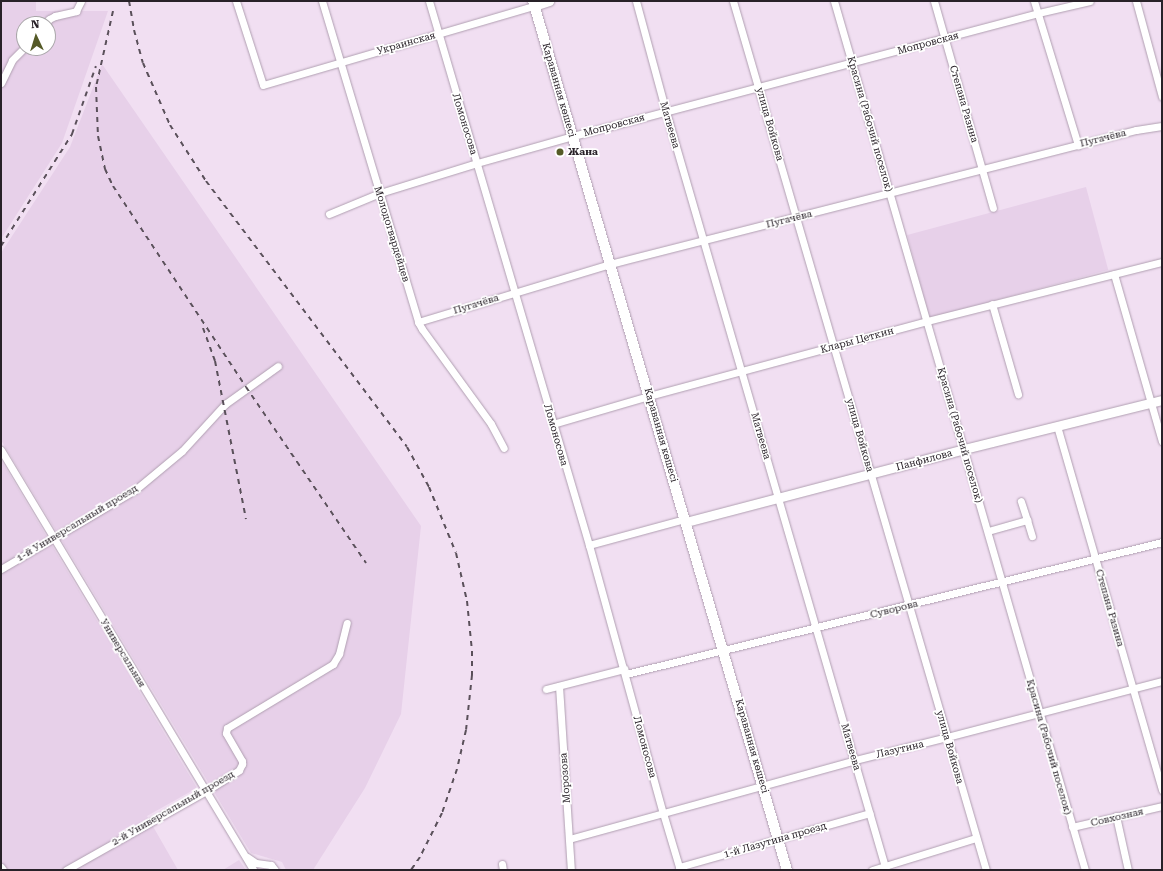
<!DOCTYPE html>
<meta charset="utf-8">
<style>
body{margin:0}
#map{position:relative;width:1163px;height:871px;overflow:hidden;background:#f1dff2;font-family:"Roboto Serif",serif}
div>[style]{position:absolute}
.built>*{inset:0;background:#e7d0e9;transform-origin:0 0}
.roads{filter:drop-shadow(0 0 1px #b09fb1) drop-shadow(0 0 1px #b09fb1)}
.minor>*{height:7px;margin:-3.5px;padding:0 3.5px;transform-origin:3.5px;border-radius:3.5px;background:#fff}
.tertiary>*{height:9px;margin:-4.5px;padding:0 4.5px;transform-origin:4.5px;border-radius:4.5px;background:#fff}
.secondary>*{height:10px;margin:-5px;padding:0 5px;transform-origin:5px;border-radius:5px;background:#fff}
.rail>*{height:2px;margin-top:-1px;transform-origin:0;background:repeating-linear-gradient(90deg,#5a505a 0 5px,transparent 0 10px)}
.dots>*{width:11px;height:11px;translate:-50% -50%;box-sizing:border-box;border:2px solid #fff;border-radius:50%}
span{translate:-50% -50%;white-space:nowrap;text-align:center;line-height:1.15;-webkit-text-stroke:3.5px #fff;paint-order:stroke}
.street-label{font-size:10px;color:#282128}
.poi-label{font-size:10px;color:#282128;font-weight:700}
.left{translate:0 -50%;text-align:left}
.frame{position:absolute;inset:0;border:2px solid #282128;pointer-events:none}
.north{position:absolute;left:16px;top:16px;width:40px;height:40px;box-sizing:border-box;background:#fff;border:1px solid #a9a6a9;border-radius:50%;rotate:356deg;font-size:11px;font-weight:700;line-height:16px;text-align:center;color:#282128}
.north::after{content:'';display:block;margin:auto;width:14px;height:18px;background:#555a27;clip-path:polygon(50% 0,100% 100%,50% 72%,0 100%)}
</style>
<div id="map">
<div class="built">
<div style="clip-path:polygon(evenodd,1px 1px,36px 1px,36px 11px,108px 11px,62px 143px,1px 239px,1px 1px,24px 24px,48px 24px,48px 48px,24px 48px,24px 24px)"></div>
<div style="clip-path:polygon(102px 64px,421px 526px,401px 714px,365px 788px,313px 870px,286px 870px,282px 862px,251px 853px,1px 440px,1px 253px,70px 147px)"></div>
<div style="left:1086px;top:187px;width:86px;height:185px;rotate:75deg"></div>
<div style="clip-path:polygon(1px 460px,197px 788px,147px 816px,178px 870px,1px 870px)"></div>
<div style="clip-path:polygon(239px 860px,246px 870px,223px 870px)"></div>
</div>
<div class="roads">
<div class="minor">
<div style="left:236px;top:1px;width:88px;rotate:72.2deg"></div>
<div style="left:263px;top:85px;width:282px;rotate:-16.3deg"></div>
<div style="left:322px;top:1px;width:335px;rotate:73.3deg"></div>
<div style="left:418px;top:322px;width:8px;rotate:60deg"></div>
<div style="left:422px;top:329px;width:117px;rotate:54deg"></div>
<div style="left:491px;top:424px;width:27px;rotate:62deg"></div>
<div style="left:429px;top:1px;width:567px;rotate:73.61deg"></div>
<div style="left:589px;top:545px;width:278px;rotate:74.6deg"></div>
<div style="left:663px;top:813px;width:59px;rotate:73.4deg"></div>
<div style="left:636px;top:1px;width:115px;rotate:74.9deg"></div>
<div style="left:666px;top:112px;width:789px;rotate:73.82deg"></div>
<div style="left:733px;top:1px;width:905px;rotate:73.77deg"></div>
<div style="left:834px;top:1px;width:905px;rotate:73.89deg"></div>
<div style="left:934px;top:1px;width:215px;rotate:74.1deg"></div>
<div style="left:1034px;top:1px;width:151px;rotate:73deg"></div>
<div style="left:1136px;top:1px;width:99px;rotate:74.8deg"></div>
<div style="left:45px;top:24px;width:6px;rotate:-51deg"></div>
<div style="left:49px;top:19px;width:7px;rotate:-27deg"></div>
<div style="left:55px;top:16px;width:22px;rotate:-13deg"></div>
<div style="left:76px;top:11px;width:11px;rotate:-63deg"></div>
<div style="left:1px;top:83px;width:25px;rotate:-64deg"></div>
<div style="left:12px;top:60px;width:17px;rotate:-45deg"></div>
<div style="left:329px;top:214px;width:55px;rotate:-22.4deg"></div>
<div style="left:380px;top:193px;width:102px;rotate:-17.2deg"></div>
<div style="left:477px;top:163px;width:100px;rotate:-15.7deg"></div>
<div style="left:573px;top:136px;width:481px;rotate:-14.8deg"></div>
<div style="left:1038px;top:13px;width:53px;rotate:-13deg"></div>
<div style="left:1114px;top:274px;width:174px;rotate:74deg"></div>
<div style="left:992px;top:304px;width:94px;rotate:73.9deg"></div>
<div style="left:418px;top:322px;width:201px;rotate:-16.8deg"></div>
<div style="left:610px;top:264px;width:543px;rotate:-14.29deg"></div>
<div style="left:1136px;top:130px;width:26px;rotate:-9deg"></div>
<div style="left:553px;top:424px;width:100px;rotate:-16.3deg"></div>
<div style="left:649px;top:396px;width:288px;rotate:-15.1deg"></div>
<div style="left:927px;top:321px;width:242px;rotate:-14.1deg"></div>
<div style="left:1057px;top:426px;width:379px;rotate:73.9deg"></div>
<div style="left:1px;top:450px;width:490px;rotate:59deg"></div>
<div style="left:1027px;top:520px;width:17px;rotate:73deg"></div>
<div style="left:988px;top:531px;width:41px;rotate:-15.8deg"></div>
<div style="left:1027px;top:520px;width:20px;rotate:-108deg"></div>
<div style="left:589px;top:545px;width:99px;rotate:-15.2deg"></div>
<div style="left:1px;top:569px;width:156px;rotate:-30.5deg"></div>
<div style="left:135px;top:490px;width:61px;rotate:-39.7deg"></div>
<div style="left:182px;top:451px;width:64px;rotate:-47.5deg"></div>
<div style="left:225px;top:404px;width:65px;rotate:-35.6deg"></div>
<div style="left:626px;top:674px;width:552px;rotate:-13.83deg"></div>
<div style="left:559px;top:686px;width:184px;rotate:86.3deg"></div>
<div style="left:546px;top:689px;width:81px;rotate:-14.4deg"></div>
<div style="left:1116px;top:816px;width:55px;rotate:77.5deg"></div>
<div style="left:1072px;top:827px;width:92px;rotate:-13.1deg"></div>
<div style="left:569px;top:839px;width:297px;rotate:-15.4deg"></div>
<div style="left:855px;top:760px;width:95px;rotate:-14deg"></div>
<div style="left:947px;top:737px;width:222px;rotate:-14.6deg"></div>
<div style="left:247px;top:857px;width:11px;rotate:34deg"></div>
<div style="left:256px;top:863px;width:15px;rotate:8deg"></div>
<div style="left:271px;top:865px;width:6px;rotate:51deg"></div>
<div style="left:502px;top:864px;width:6px;rotate:81deg"></div>
<div style="left:1px;top:867px;width:4px;rotate:56deg"></div>
<div style="left:679px;top:867px;width:198px;rotate:-15.8deg"></div>
<div style="left:66px;top:870px;width:161px;rotate:-29.4deg"></div>
<div style="left:206px;top:791px;width:39px;rotate:-32deg"></div>
<div style="left:239px;top:770px;width:7px;rotate:-63deg"></div>
<div style="left:242px;top:764px;width:3px;rotate:-90deg"></div>
<div style="left:242px;top:761px;width:32px;rotate:-120deg"></div>
<div style="left:226px;top:733px;width:5px;rotate:-79deg"></div>
<div style="left:227px;top:728px;width:124px;rotate:-31.1deg"></div>
<div style="left:333px;top:664px;width:12px;rotate:-59deg"></div>
<div style="left:339px;top:654px;width:32px;rotate:-76deg"></div>
<div style="left:872px;top:870px;width:109px;rotate:-17.1deg"></div>
</div>
<div class="tertiary">
<div style="left:534px;top:6px;width:16px;rotate:-18deg"></div>
<div style="left:686px;top:522px;width:287px;rotate:-14.7deg"></div>
<div style="left:964px;top:449px;width:204px;rotate:-13.9deg"></div>
</div>
<div class="secondary">
<div style="left:533px;top:1px;width:905px;rotate:73.71deg"></div>
</div>
</div>
<div class="rail">
<div style="left:129px;top:1px;width:29px;rotate:80deg"></div>
<div style="left:134px;top:30px;width:34px;rotate:75deg"></div>
<div style="left:143px;top:63px;width:68px;rotate:66.5deg"></div>
<div style="left:170px;top:125px;width:67px;rotate:57.3deg"></div>
<div style="left:206px;top:181px;width:333px;rotate:52.9deg"></div>
<div style="left:407px;top:447px;width:46px;rotate:61.2deg"></div>
<div style="left:429px;top:487px;width:71px;rotate:67.8deg"></div>
<div style="left:456px;top:553px;width:49px;rotate:77.1deg"></div>
<div style="left:467px;top:601px;width:50px;rotate:84.3deg"></div>
<div style="left:472px;top:651px;width:24px;rotate:90deg"></div>
<div style="left:472px;top:675px;width:55px;rotate:96.2deg"></div>
<div style="left:466px;top:730px;width:40px;rotate:103deg"></div>
<div style="left:457px;top:769px;width:46px;rotate:108.8deg"></div>
<div style="left:442px;top:813px;width:49px;rotate:116.6deg"></div>
<div style="left:420px;top:857px;width:16px;rotate:125deg"></div>
<div style="left:113px;top:11px;width:78px;rotate:102.6deg"></div>
<div style="left:96px;top:87px;width:49px;rotate:87.7deg"></div>
<div style="left:98px;top:136px;width:34px;rotate:78deg"></div>
<div style="left:105px;top:169px;width:19px;rotate:65deg"></div>
<div style="left:113px;top:186px;width:241px;rotate:56.5deg"></div>
<div style="left:246px;top:387px;width:213px;rotate:55.7deg"></div>
<div style="left:1px;top:246px;width:133px;rotate:-57.6deg"></div>
<div style="left:72px;top:134px;width:72px;rotate:-70.6deg"></div>
<div style="left:203px;top:328px;width:35px;rotate:70deg"></div>
<div style="left:215px;top:361px;width:161px;rotate:78.9deg"></div>
</div>
<div class="dots">
<div style="left:560px;top:152px;background:#555a27"></div>
</div>
<div class="street-label">
<span style="left:406px;top:43px;rotate:-16deg">Украинская</span>
<span style="left:928px;top:43px;rotate:-15deg">Мопровская</span>
<span style="left:559px;top:90px;rotate:74deg">Караванная көшесі</span>
<span style="left:964px;top:104px;rotate:74deg">Степана Разина</span>
<span style="left:465px;top:124px;rotate:73deg">Ломоносова</span>
<span style="left:770px;top:124px;rotate:74deg">улица Войкова</span>
<span style="left:870px;top:124px;rotate:74deg">Красина (Рабочий поселок)</span>
<span style="left:614px;top:125px;rotate:-15deg">Мопровская</span>
<span style="left:670px;top:125px;rotate:74deg">Матвеева</span>
<span style="left:1103px;top:138px;rotate:-14deg">Пугачёва</span>
<span style="left:789px;top:219px;rotate:-14deg">Пугачёва</span>
<span style="left:392px;top:234px;rotate:73deg">Молодогвардейцев</span>
<span style="left:476px;top:304px;rotate:-17deg">Пугачёва</span>
<span style="left:857px;top:340px;rotate:-15deg">Клары Цеткин</span>
<span style="left:556px;top:435px;rotate:74deg">Ломоносова</span>
<span style="left:661px;top:435px;rotate:74deg">Караванная көшесі</span>
<span style="left:860px;top:435px;rotate:74deg">улица Войкова</span>
<span style="left:960px;top:435px;rotate:74deg">Красина (Рабочий поселок)</span>
<span style="left:761px;top:436px;rotate:74deg">Матвеева</span>
<span style="left:924px;top:460px;rotate:-15deg">Панфилова</span>
<span style="left:77px;top:523px;rotate:-31deg">1-й Универсальный проезд</span>
<span style="left:1110px;top:608px;rotate:74deg">Степана Разина</span>
<span style="left:894px;top:609px;rotate:-14deg">Суворова</span>
<span style="left:123px;top:653px;rotate:59deg">Универсальная</span>
<span style="left:752px;top:746px;rotate:74deg">Караванная көшесі</span>
<span style="left:645px;top:747px;rotate:75deg">Ломоносова</span>
<span style="left:851px;top:747px;rotate:74deg">Матвеева</span>
<span style="left:950px;top:747px;rotate:74deg">улица Войкова</span>
<span style="left:1049px;top:747px;rotate:74deg">Красина (Рабочий поселок)</span>
<span style="left:900px;top:749px;rotate:-13deg">Лазутина</span>
<span style="left:565px;top:778px;rotate:-94deg">Морозова</span>
<span style="left:173px;top:808px;rotate:-30deg">2-й Универсальный проезд</span>
<span style="left:1117px;top:817px;rotate:-13deg">Совхозная</span>
<span style="left:775px;top:840px;rotate:-16deg">1-й Лазутина проезд</span>
</div>
<div class="poi-label">
<span class="left" style="left:568px;top:152px">Жана</span>
</div>
<div class="frame"></div>
<div class="north">N</div>
</div>
